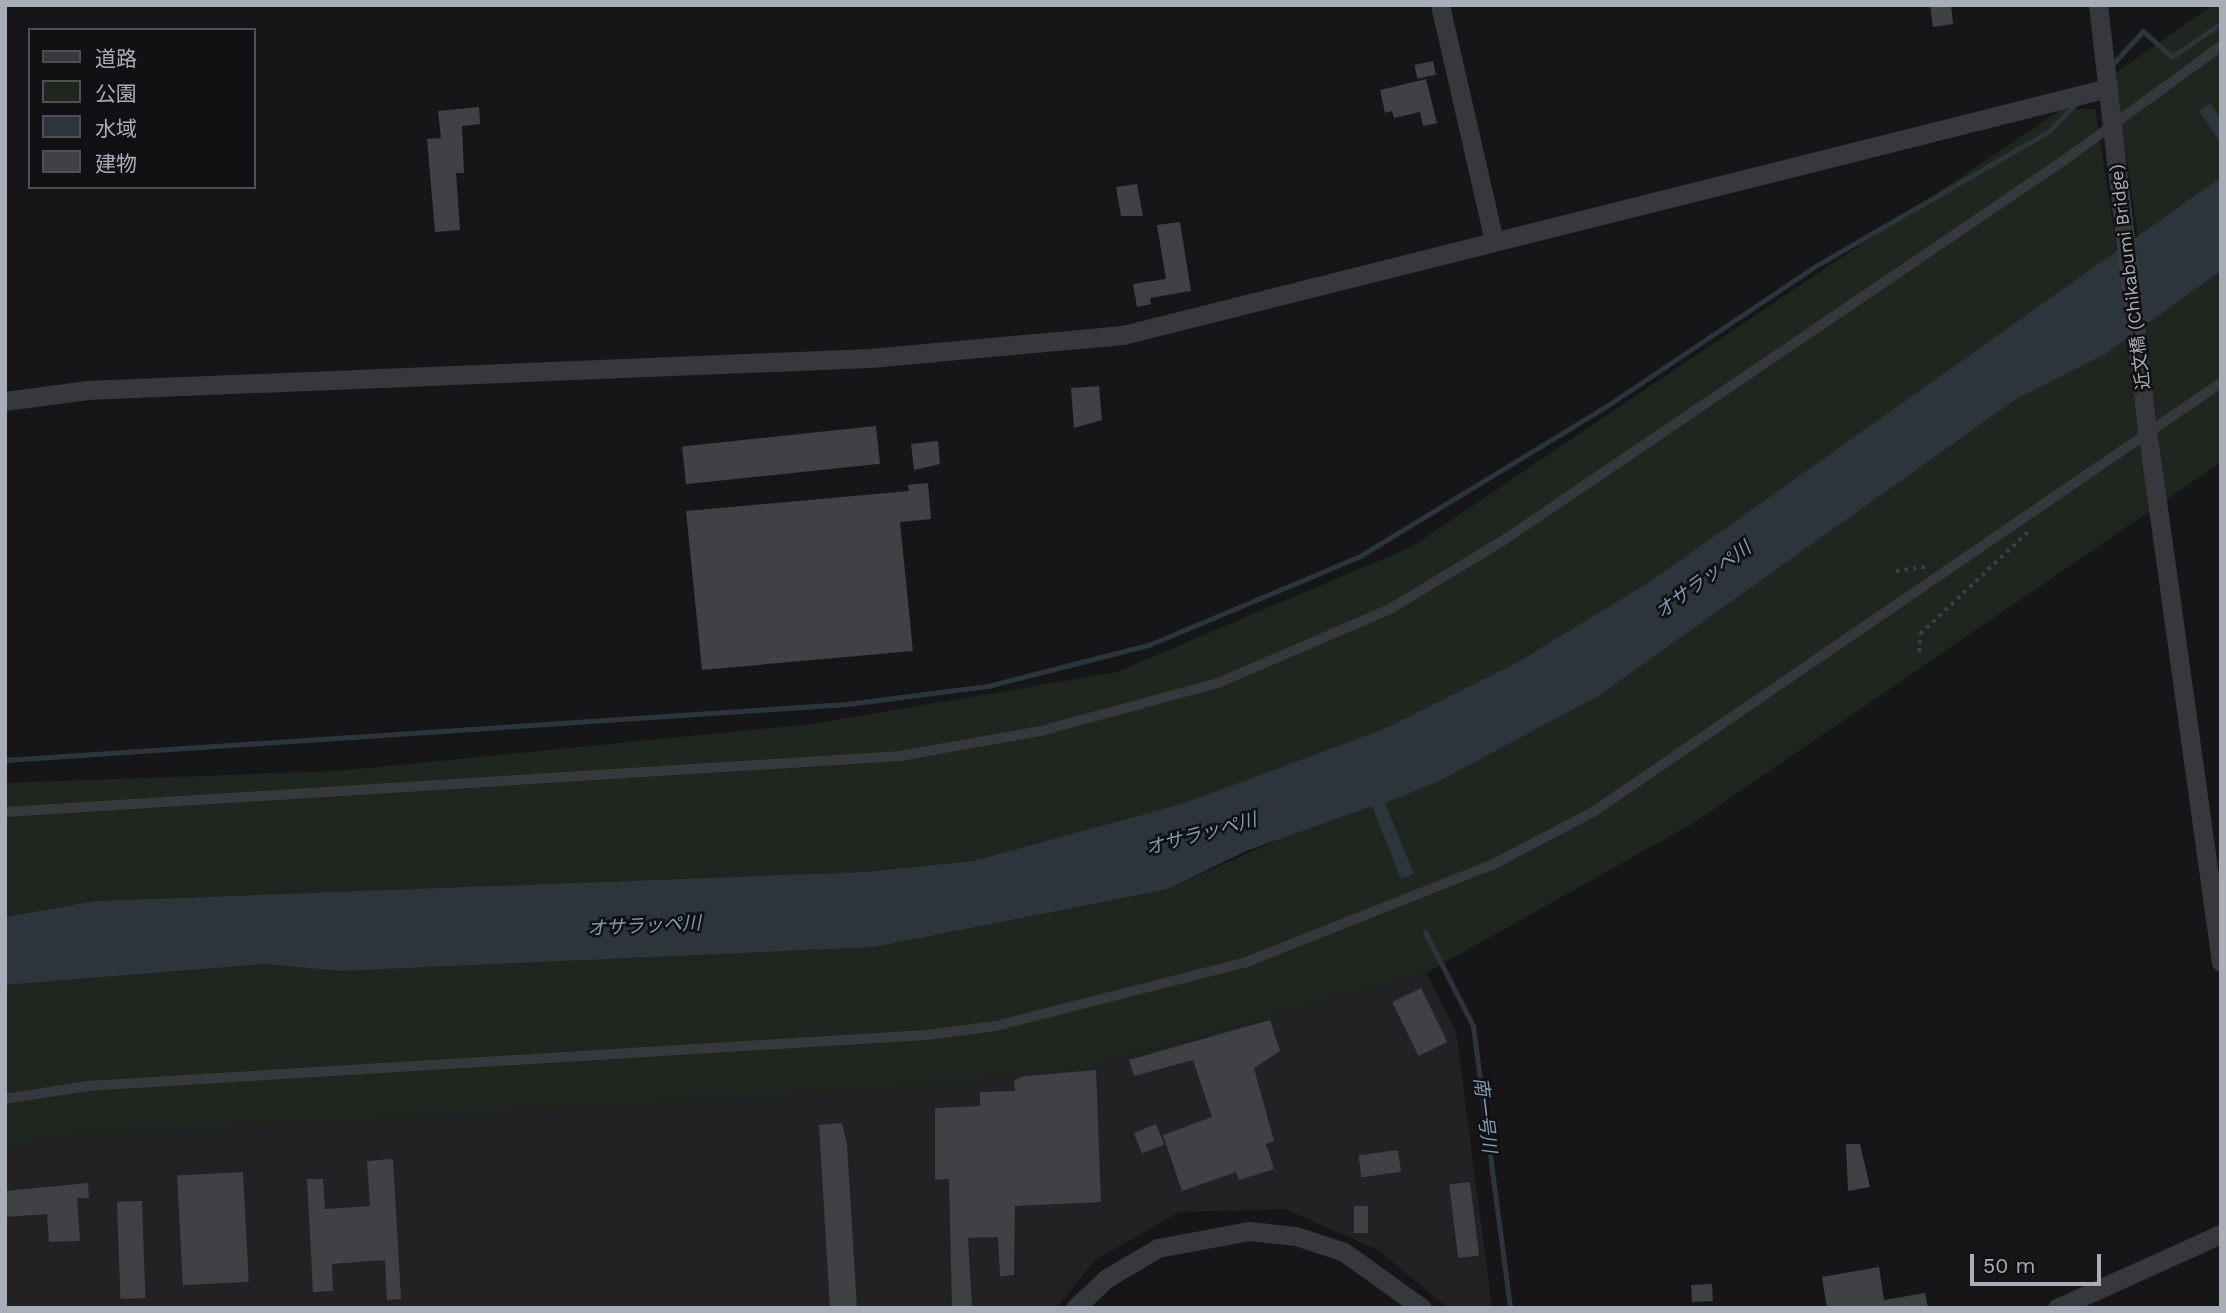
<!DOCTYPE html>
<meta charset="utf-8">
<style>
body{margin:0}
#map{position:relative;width:2226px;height:1313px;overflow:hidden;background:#161618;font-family:"Work Sans","Noto Sans JP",sans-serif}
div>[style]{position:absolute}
.built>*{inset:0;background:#222225}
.green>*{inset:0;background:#1e261f}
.water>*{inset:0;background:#2c353c}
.stream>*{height:5px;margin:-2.5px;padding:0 2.5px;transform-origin:2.5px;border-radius:2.5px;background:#2c353c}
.building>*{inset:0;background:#404145;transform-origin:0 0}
.path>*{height:3.5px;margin-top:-1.75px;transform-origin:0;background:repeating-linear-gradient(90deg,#3d3f44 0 3.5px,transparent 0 8.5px)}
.lane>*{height:10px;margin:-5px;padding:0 5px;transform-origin:5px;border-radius:5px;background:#37383d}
.street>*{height:19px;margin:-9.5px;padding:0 9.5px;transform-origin:9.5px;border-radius:9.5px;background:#37383d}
span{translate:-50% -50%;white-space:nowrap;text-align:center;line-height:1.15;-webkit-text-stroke:5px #111113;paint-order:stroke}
.street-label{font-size:18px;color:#a8adb8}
.water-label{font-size:19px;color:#7f9bb3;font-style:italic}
.frame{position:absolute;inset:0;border:7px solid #a8adb8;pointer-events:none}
.legend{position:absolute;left:28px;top:28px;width:228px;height:161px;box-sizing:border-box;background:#111113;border:2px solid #4d4f55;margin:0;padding:9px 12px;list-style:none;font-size:21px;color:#a8adb8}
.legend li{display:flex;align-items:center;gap:14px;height:35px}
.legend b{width:35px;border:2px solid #4d4f55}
.scale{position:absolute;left:1970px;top:1254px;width:131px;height:32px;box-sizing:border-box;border:4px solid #a8adb8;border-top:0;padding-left:9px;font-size:21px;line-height:24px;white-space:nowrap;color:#a8adb8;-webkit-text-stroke:5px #111113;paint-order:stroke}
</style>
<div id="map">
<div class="built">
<div style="clip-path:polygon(1426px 973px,1456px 1031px,1492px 1308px,1448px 1308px,1378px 1250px,1285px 1209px,1179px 1212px,1095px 1260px,1056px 1308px,5px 1308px,5px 1148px,76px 1135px,1087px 1068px)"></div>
</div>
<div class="green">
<div style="clip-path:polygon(2213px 5px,2221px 5px,2221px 177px,2138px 236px,2114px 74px)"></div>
<div style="clip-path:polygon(2062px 109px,2095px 109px,2117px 251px,1652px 581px,1516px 663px,1386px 728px,1182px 805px,973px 861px,864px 872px,96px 901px,5px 917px,5px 783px,337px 771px,812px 724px,1117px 672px,1411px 547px)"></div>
<div style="clip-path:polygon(2221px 271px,2221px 462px,2166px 500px,2145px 325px)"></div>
<div style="clip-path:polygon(2126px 339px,2153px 509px,1692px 824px,1426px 973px,1087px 1068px,847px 1091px,76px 1135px,5px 1148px,5px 985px,264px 964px,340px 971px,1168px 889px,1600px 695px,2016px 399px)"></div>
</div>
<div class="water">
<div style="clip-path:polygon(2210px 103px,2221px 119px,2221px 144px,2199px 111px)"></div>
<div style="clip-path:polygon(2221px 177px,2221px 271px,2105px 354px,2016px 399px,1600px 695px,1439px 781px,1385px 803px,1414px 874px,1401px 879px,1372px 806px,1246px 851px,1168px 889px,874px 947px,340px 971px,264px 964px,5px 985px,5px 917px,95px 901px,864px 872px,973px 861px,1182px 804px,1386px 728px,1516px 663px,1651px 581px)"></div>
</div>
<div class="stream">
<div style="left:2110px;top:67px;width:49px;rotate:-47.5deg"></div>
<div style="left:2143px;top:31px;width:39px;rotate:42deg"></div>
<div style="left:2172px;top:57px;width:60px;rotate:-34.8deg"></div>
<div style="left:5px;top:760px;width:844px;rotate:-3.81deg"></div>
<div style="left:847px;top:704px;width:142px;rotate:-7.3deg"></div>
<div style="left:988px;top:686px;width:168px;rotate:-14.4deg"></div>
<div style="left:1151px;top:644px;width:227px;rotate:-22.8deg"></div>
<div style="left:1360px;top:556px;width:287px;rotate:-31.3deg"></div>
<div style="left:1605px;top:407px;width:257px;rotate:-33.8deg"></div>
<div style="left:1819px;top:264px;width:266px;rotate:-30deg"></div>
<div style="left:2049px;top:131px;width:40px;rotate:-46deg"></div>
<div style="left:1425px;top:932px;width:106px;rotate:62.9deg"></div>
<div style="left:1473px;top:1026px;width:284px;rotate:82.5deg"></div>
</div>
<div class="building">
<div style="clip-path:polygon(1930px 5px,1951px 5px,1953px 24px,1933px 27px)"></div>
<div style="left:1433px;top:61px;width:14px;height:19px;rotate:78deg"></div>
<div style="clip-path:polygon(1426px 79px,1437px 123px,1423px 126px,1420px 112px,1394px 118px,1392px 111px,1385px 113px,1380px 90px)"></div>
<div style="clip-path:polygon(479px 107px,480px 124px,462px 126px,464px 173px,456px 173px,460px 230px,435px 232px,427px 139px,441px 138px,438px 111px)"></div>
<div style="clip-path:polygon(1137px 184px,1143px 216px,1121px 216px,1116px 187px)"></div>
<div style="clip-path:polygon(1180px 222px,1191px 291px,1150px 298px,1151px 304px,1137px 307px,1133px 284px,1166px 279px,1157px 225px)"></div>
<div style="clip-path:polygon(1099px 386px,1102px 420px,1074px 428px,1071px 388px)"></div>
<div style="left:876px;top:426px;width:38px;height:195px;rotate:84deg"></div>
<div style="clip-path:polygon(938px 441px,940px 464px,914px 470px,911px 444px)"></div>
<div style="clip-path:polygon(928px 483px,931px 519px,900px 522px,913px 651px,702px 670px,686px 511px,909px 491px,908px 485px)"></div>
<div style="left:1421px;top:988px;width:60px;height:32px;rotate:64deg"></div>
<div style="clip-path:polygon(1270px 1020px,1280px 1051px,1254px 1068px,1274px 1141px,1266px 1144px,1274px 1169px,1239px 1180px,1236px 1172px,1182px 1191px,1163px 1135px,1212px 1117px,1193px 1060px,1134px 1076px,1129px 1060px)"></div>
<div style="clip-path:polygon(1096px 1070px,1101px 1202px,1015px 1206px,1014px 1275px,1000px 1276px,998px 1237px,968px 1238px,972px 1307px,952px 1308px,949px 1179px,935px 1180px,935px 1108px,980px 1106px,980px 1092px,1015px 1091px,1014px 1080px,1025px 1076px)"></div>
<div style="clip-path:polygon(842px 1123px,847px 1145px,857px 1308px,830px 1308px,819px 1125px)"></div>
<div style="left:1156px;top:1124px;width:22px;height:24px;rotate:68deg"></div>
<div style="clip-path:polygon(1846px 1144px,1860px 1144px,1870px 1187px,1848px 1191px)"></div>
<div style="left:1398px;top:1150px;width:22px;height:40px;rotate:82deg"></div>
<div style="clip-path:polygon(393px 1159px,401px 1299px,387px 1300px,385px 1260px,332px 1264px,333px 1291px,313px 1292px,307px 1179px,323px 1179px,325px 1209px,370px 1206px,367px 1161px)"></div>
<div style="left:243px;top:1172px;width:110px;height:66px;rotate:87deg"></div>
<div style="left:1470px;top:1182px;width:74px;height:21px;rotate:83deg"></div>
<div style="clip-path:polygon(88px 1183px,89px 1198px,77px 1198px,80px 1241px,49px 1242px,47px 1214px,5px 1217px,5px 1191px)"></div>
<div style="left:142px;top:1201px;width:97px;height:25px;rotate:88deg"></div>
<div style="left:1354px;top:1206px;width:14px;height:27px"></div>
<div style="clip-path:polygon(1879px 1267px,1884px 1300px,1925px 1293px,1928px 1308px,1827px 1308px,1822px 1277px)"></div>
<div style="left:1712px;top:1284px;width:17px;height:21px;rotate:87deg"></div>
</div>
<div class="path">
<div style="left:1896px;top:571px;width:29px;rotate:-8deg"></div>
<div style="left:1919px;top:652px;width:18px;rotate:-87deg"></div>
<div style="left:1920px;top:634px;width:149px;rotate:-43.4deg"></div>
</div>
<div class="lane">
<div style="left:5px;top:812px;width:897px;rotate:-3.58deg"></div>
<div style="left:900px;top:756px;width:143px;rotate:-10.1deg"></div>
<div style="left:1041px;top:731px;width:183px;rotate:-15.2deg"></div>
<div style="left:1218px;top:683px;width:187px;rotate:-23.3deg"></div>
<div style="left:1390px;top:609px;width:133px;rotate:-31.2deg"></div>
<div style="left:1504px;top:540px;width:675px;rotate:-34.14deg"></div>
<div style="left:2063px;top:161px;width:195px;rotate:-36deg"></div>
<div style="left:5px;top:1099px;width:83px;rotate:-9deg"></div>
<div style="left:87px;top:1086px;width:841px;rotate:-3.48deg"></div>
<div style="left:926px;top:1035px;width:71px;rotate:-7.3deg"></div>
<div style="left:996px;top:1026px;width:256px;rotate:-14.3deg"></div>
<div style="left:1244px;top:963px;width:267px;rotate:-21.6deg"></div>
<div style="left:1492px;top:865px;width:114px;rotate:-27.7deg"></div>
<div style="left:1593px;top:812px;width:761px;rotate:-34.34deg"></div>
</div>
<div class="street">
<div style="left:1440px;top:5px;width:241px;rotate:77.1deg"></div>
<div style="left:2098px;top:5px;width:427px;rotate:83.4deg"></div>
<div style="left:2147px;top:429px;width:538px;rotate:82.1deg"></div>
<div style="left:5px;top:401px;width:83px;rotate:-7.6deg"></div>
<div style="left:87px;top:390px;width:784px;rotate:-2.34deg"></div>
<div style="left:870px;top:358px;width:254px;rotate:-5.2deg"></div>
<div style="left:1123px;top:335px;width:1015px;rotate:-14.08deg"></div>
<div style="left:1075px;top:1308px;width:44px;rotate:-43.2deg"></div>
<div style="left:1107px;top:1278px;width:59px;rotate:-30.5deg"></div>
<div style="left:1158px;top:1248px;width:93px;rotate:-10.6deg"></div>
<div style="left:1249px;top:1231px;width:47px;rotate:6.1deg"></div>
<div style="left:1296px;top:1236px;width:51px;rotate:18.4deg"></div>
<div style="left:1344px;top:1252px;width:96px;rotate:35.7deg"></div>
<div style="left:2057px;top:1308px;width:180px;rotate:-24.3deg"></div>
</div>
<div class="street-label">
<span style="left:2130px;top:277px;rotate:-97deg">近文橋 (Chikabumi Bridge)</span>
</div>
<div class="water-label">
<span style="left:1703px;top:580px;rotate:-37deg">オサラッペ川</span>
<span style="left:1201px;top:834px;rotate:-15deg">オサラッペ川</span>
<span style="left:644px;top:926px;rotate:-3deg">オサラッペ川</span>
<span style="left:1485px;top:1115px;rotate:83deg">南一号川</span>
</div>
<div class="frame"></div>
<ul class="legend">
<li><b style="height:9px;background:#37383d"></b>道路</li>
<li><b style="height:19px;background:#1e261f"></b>公園</li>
<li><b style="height:19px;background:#2c353c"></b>水域</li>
<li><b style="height:19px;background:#404145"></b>建物</li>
</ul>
<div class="scale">50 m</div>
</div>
